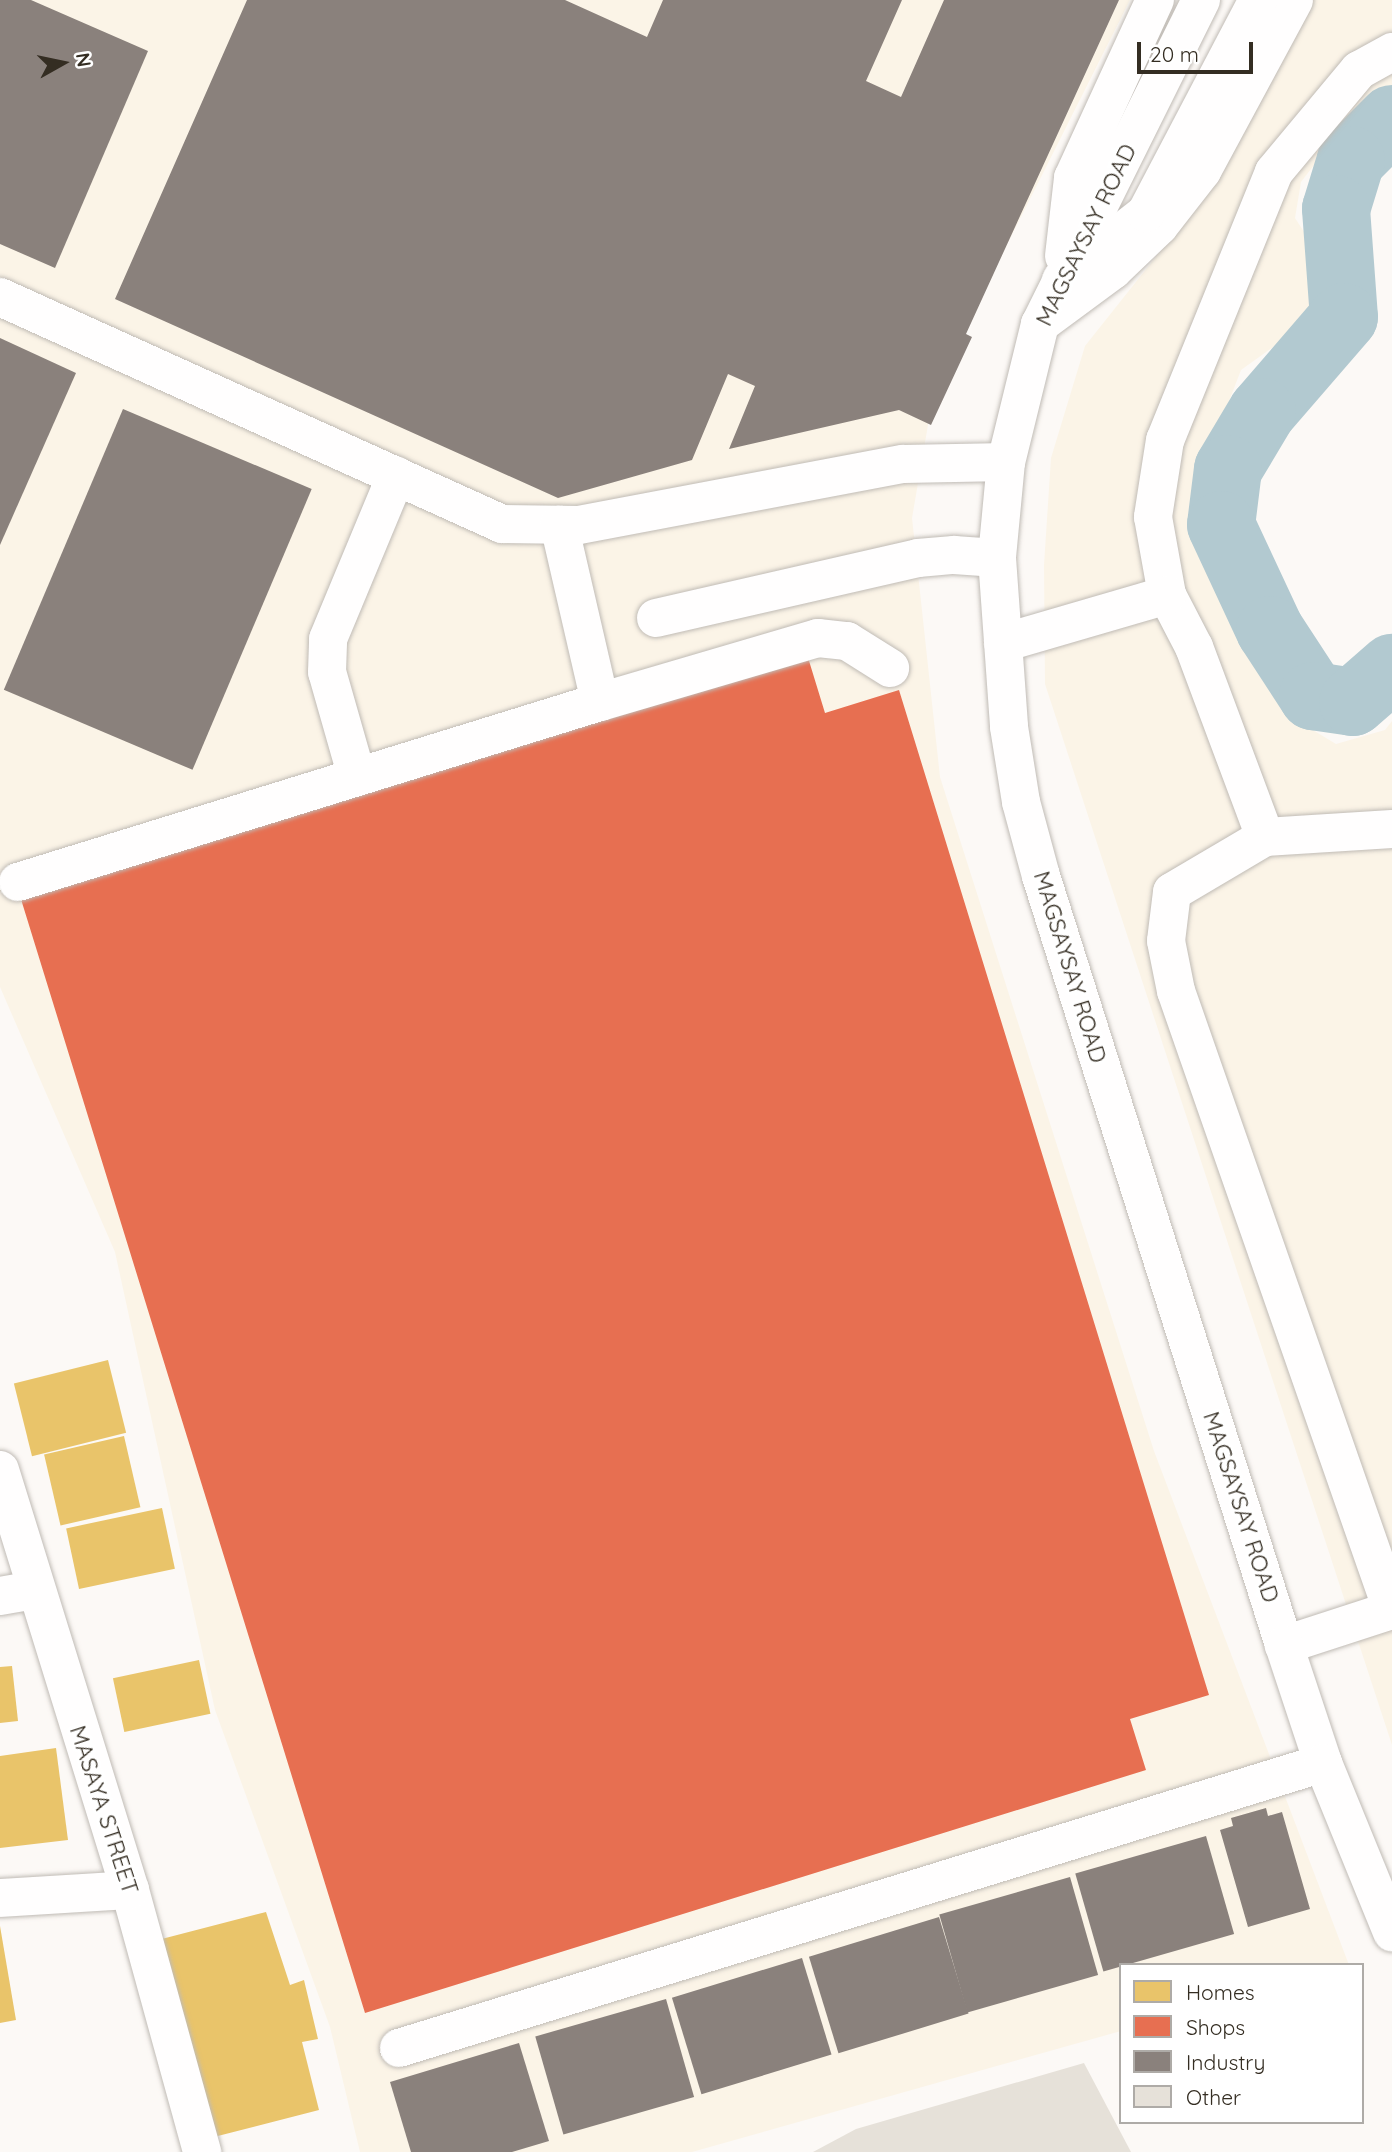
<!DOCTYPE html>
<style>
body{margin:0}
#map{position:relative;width:1392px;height:2152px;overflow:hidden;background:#fcf9f6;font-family:Quicksand,sans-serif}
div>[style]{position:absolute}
.industrial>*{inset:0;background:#fbf4e7}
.homes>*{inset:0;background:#e9c46a;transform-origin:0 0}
.shops>*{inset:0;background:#e76f51}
.industry>*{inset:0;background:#8a817c;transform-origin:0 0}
.river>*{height:68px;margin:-34px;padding:0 34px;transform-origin:34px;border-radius:34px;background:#b2c9d0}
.building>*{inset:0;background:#e6e1d9}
.roads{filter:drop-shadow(0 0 2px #c0bbb5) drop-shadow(0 0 2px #c0bbb5)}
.minor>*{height:38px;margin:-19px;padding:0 19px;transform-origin:19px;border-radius:19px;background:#fffefe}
.major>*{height:38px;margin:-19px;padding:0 19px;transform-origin:19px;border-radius:19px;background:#fffefe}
.highway>*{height:38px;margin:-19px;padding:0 19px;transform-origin:19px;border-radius:19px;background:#fffefe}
span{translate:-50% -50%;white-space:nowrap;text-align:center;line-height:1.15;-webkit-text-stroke:7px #fff;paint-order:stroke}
.street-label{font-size:23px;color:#342d22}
.legend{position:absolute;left:1119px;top:1963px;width:245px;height:161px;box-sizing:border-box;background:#fff;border:2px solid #aeaba7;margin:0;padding:9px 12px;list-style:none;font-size:21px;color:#342d22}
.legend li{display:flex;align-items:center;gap:14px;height:35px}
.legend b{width:35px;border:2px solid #aeaba7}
.north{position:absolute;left:28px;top:28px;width:70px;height:70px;-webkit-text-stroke:5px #fff;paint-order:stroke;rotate:81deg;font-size:19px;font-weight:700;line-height:28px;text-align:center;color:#342d22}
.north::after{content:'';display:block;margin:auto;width:24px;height:32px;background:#342d22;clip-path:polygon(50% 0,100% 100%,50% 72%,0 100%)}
.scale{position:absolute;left:1137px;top:42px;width:116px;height:32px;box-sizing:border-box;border:4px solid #342d22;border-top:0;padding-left:9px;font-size:21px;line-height:24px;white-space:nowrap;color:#342d22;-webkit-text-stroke:5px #fff;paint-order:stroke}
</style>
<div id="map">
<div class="industrial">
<div style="clip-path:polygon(0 0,1130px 0,934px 390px,912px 518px,940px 777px,1154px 1451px,1349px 1965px,1121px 1965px,1121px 2031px,692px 2152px,360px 2152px,330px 2027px,215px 1710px,115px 1252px,0 987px)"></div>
<div style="clip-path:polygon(1307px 0,1392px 0,1392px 97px,1331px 143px,1301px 182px,1295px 218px,1323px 261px,1319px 314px,1241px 370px,1199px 479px,1239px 632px,1283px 712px,1336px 744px,1385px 730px,1392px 721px,1392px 1745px,1045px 684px,1044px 565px,1051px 458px,1085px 346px,1205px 195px)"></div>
</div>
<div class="homes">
<div style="left:108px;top:1360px;width:75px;height:97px;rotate:76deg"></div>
<div style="left:124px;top:1436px;width:73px;height:82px;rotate:77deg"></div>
<div style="left:162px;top:1508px;width:62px;height:98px;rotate:78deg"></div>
<div style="left:199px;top:1660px;width:55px;height:88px;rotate:78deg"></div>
<div style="clip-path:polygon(12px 1666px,18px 1721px,0 1723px,0 1667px)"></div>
<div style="clip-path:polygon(56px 1748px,68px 1840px,0 1848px,0 1756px)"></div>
<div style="clip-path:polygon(266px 1912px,290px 1985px,304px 1980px,318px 2039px,302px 2042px,319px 2110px,206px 2139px,154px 1941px)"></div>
<div style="clip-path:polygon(0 1926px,16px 2020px,0 2023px)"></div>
</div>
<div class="shops">
<div style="clip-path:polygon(806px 651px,825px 713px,899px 690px,1209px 1695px,1130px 1719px,1146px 1770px,365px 2013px,20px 896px)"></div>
</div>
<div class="industry">
<div style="clip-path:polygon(0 0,31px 0,148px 51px,55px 268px,0 244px)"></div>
<div style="clip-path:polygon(247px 0,565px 0,647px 37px,663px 0,902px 0,866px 81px,901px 97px,944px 0,1119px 0,966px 334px,972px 337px,931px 425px,899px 410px,729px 449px,755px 386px,728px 374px,692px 460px,558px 498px,115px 299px)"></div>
<div style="clip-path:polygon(0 338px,76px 373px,0 545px)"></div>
<div style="left:123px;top:409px;width:205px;height:305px;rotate:23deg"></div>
<div style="clip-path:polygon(1266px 1808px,1268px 1816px,1282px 1812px,1310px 1909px,1248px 1927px,1220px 1830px,1233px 1826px,1231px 1818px)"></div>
<div style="left:1206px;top:1836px;width:102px;height:136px;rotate:74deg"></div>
<div style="left:1070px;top:1877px;width:102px;height:136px;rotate:74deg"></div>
<div style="left:939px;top:1917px;width:101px;height:136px;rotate:73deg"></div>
<div style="left:802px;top:1958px;width:101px;height:136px;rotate:73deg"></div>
<div style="left:666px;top:1999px;width:102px;height:136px;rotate:74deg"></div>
<div style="clip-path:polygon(519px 2043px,549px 2141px,512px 2152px,411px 2152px,390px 2082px)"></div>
</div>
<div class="river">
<div style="left:1392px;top:119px;width:58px;rotate:135deg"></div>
<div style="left:1351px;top:160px;width:51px;rotate:107deg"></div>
<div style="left:1336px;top:209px;width:108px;rotate:85.8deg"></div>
<div style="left:1344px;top:317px;width:125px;rotate:130.8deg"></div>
<div style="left:1262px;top:412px;width:66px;rotate:120.8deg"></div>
<div style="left:1228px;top:469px;width:56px;rotate:97.1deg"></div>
<div style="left:1221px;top:525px;width:116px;rotate:65deg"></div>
<div style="left:1270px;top:630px;width:79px;rotate:56.9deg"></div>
<div style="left:1313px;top:696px;width:40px;rotate:8.5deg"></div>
<div style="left:1353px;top:702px;width:52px;rotate:-41.1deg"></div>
</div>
<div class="building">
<div style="clip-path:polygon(1084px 2063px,1131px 2152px,813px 2152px,856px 2129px)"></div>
</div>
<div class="roads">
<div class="minor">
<div style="left:1392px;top:52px;width:38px;rotate:151deg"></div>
<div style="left:1359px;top:70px;width:133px;rotate:129.8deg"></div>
<div style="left:1274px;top:172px;width:289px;rotate:112.1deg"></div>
<div style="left:1165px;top:440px;width:78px;rotate:98.9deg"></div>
<div style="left:1153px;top:517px;width:79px;rotate:79.8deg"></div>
<div style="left:1167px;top:595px;width:59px;rotate:62.6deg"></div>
<div style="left:1194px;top:647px;width:203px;rotate:69.5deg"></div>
<div style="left:1265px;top:837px;width:127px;rotate:-3.6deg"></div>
<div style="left:0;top:297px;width:551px;rotate:24.33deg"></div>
<div style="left:502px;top:524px;width:77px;rotate:0.7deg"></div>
<div style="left:579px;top:525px;width:330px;rotate:-10.7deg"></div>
<div style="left:903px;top:464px;width:103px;rotate:-1.1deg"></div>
<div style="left:1040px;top:324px;width:91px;rotate:-36.5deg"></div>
<div style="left:1113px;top:270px;width:64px;rotate:-43.7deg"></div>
<div style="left:1159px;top:226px;width:70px;rotate:-52deg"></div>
<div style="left:1202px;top:171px;width:194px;rotate:-61.7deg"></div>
<div style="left:656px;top:618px;width:269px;rotate:-12.9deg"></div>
<div style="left:918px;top:558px;width:36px;rotate:-5deg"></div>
<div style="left:954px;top:555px;width:43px;rotate:4deg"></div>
<div style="left:1003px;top:643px;width:171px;rotate:-16.3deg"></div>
<div style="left:600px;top:702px;width:227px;rotate:-16.4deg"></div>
<div style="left:818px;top:638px;width:29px;rotate:6deg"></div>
<div style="left:847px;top:641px;width:51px;rotate:32.1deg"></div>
<div style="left:357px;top:777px;width:109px;rotate:-105.9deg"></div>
<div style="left:327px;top:672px;width:33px;rotate:-88deg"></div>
<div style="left:328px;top:639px;width:177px;rotate:-67.4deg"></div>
<div style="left:1265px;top:837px;width:108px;rotate:149.4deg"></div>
<div style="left:1172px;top:892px;width:49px;rotate:97deg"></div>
<div style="left:1166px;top:941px;width:51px;rotate:78.7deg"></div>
<div style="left:1176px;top:991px;width:656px;rotate:70.76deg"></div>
<div style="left:1392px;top:1610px;width:114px;rotate:162deg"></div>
<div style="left:18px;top:882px;width:609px;rotate:-17.19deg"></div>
<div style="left:600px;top:702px;width:182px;rotate:-103deg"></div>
<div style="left:0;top:1470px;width:440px;rotate:72.8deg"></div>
<div style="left:130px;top:1890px;width:272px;rotate:74.6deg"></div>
<div style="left:0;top:1596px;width:35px;rotate:-10deg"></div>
<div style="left:0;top:1898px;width:130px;rotate:-3.5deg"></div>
<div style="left:399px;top:2048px;width:967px;rotate:-17.14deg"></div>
</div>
<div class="major">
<div style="left:1201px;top:0;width:362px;rotate:116.4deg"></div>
<div style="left:1040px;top:324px;width:142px;rotate:103.8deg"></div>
<div style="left:1006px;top:462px;width:96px;rotate:95.4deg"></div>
<div style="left:997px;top:558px;width:169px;rotate:85.9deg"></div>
<div style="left:1009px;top:727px;width:76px;rotate:80.9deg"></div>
<div style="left:1021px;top:802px;width:77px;rotate:74.9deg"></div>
<div style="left:1041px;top:876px;width:806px;rotate:72.46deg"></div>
<div style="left:1284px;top:1645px;width:124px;rotate:71.7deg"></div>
<div style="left:1323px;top:1763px;width:183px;rotate:67.8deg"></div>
<div style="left:1064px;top:256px;width:79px;rotate:-83.4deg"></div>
<div style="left:1073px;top:178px;width:196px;rotate:-65.3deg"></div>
</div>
<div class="highway">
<div style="left:1061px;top:280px;width:108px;rotate:-38.2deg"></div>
<div style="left:1146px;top:213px;width:241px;rotate:-62.3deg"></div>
</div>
</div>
<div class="street-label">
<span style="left:1086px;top:235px;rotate:-64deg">MAGSAYSAY ROAD</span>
<span style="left:1070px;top:967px;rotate:73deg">MAGSAYSAY ROAD</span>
<span style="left:1241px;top:1507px;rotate:72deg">MAGSAYSAY ROAD</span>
<span style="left:104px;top:1810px;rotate:72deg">MASAYA STREET</span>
</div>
<ul class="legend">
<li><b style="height:19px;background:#e9c46a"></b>Homes</li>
<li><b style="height:19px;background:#e76f51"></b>Shops</li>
<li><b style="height:19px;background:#8a817c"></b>Industry</li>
<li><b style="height:19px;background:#e6e1d9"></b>Other</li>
</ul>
<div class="north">N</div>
<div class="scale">20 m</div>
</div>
